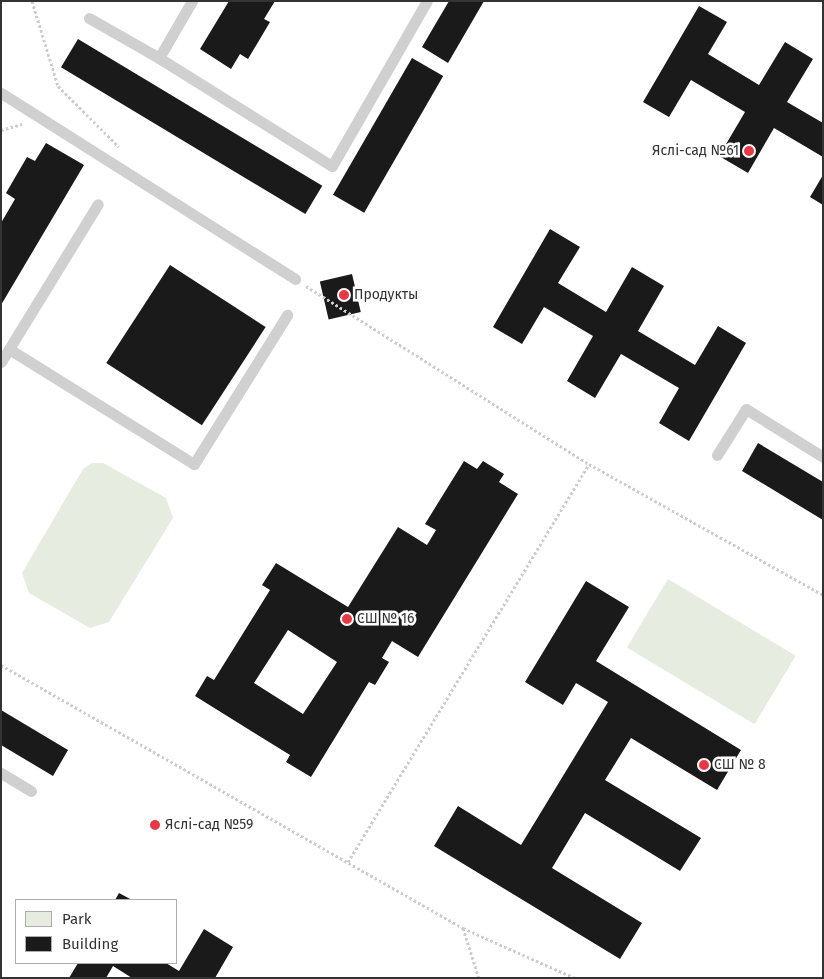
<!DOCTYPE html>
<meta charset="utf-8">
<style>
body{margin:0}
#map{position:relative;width:824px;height:979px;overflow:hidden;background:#fff;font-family:"Fira Sans",sans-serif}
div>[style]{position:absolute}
.green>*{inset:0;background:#e6ecdf;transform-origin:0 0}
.building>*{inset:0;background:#1a1a1a;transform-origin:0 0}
.path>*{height:3px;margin-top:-1.5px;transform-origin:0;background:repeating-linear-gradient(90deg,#cdcdcd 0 2.5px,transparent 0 5px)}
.service>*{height:11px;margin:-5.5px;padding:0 5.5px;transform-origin:5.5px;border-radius:5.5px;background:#d0d0d0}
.dots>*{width:14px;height:14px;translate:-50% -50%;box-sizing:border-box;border:2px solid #fff;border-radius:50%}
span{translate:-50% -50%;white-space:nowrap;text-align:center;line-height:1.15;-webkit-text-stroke:5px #fff;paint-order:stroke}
.poi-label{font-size:14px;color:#333}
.right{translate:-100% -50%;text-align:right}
.left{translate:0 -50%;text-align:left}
.frame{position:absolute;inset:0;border:2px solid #333;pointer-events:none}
.legend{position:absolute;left:15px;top:899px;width:162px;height:65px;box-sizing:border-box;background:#fff;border:1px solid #adadad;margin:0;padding:6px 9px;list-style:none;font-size:15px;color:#333}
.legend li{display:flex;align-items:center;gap:10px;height:25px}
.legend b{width:25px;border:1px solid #adadad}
</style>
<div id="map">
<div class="green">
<div style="clip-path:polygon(92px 463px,103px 463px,166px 498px,173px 518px,109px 622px,90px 628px,29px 593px,22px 573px,83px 469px)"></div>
<div style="left:668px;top:579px;width:149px;height:80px;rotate:31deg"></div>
</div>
<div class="building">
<div style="clip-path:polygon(229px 1px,275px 1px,264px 19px,270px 22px,248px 59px,240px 54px,231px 69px,200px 49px)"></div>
<div style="clip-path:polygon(449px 1px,484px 1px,448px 63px,422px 47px)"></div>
<div style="clip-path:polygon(699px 6px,727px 22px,708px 54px,759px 85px,785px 42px,813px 59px,787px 102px,823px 123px,823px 157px,774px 128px,748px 173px,719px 156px,745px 112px,691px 80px,669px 117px,643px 102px)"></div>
<div style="left:78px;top:39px;width:285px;height:33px;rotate:31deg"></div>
<div style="left:412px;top:58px;width:36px;height:158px;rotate:30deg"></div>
<div style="clip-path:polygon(46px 143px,84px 165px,1px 305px,1px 223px,15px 199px,6px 193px,27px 157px,35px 161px)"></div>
<div style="clip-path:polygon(823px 175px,823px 205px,810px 197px)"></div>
<div style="clip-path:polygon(550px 229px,580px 247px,558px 283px,606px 312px,632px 267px,664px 286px,638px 331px,695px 365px,718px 326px,746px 343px,689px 441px,659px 423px,679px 388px,621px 354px,595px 398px,567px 381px,593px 336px,544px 307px,522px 344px,493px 327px)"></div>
<div style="left:170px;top:265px;width:114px;height:117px;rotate:33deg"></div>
<div style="left:352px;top:274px;width:39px;height:33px;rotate:77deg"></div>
<div style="clip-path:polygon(758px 443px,823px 482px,823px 520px,742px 471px)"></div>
<div style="clip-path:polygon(evenodd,464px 461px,477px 469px,483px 461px,504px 474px,499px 482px,518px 494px,418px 657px,392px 641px,382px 658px,389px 662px,375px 685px,369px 682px,311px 777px,286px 762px,290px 755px,195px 696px,207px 676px,214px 680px,270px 590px,262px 585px,276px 563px,348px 607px,398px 527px,427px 545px,436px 530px,425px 524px,464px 461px,288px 630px,337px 662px,303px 714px,254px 683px,288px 630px)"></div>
<div style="clip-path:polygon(586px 581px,629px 607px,596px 661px,741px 750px,717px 790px,631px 738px,605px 780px,701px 838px,680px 871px,585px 813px,552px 868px,642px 923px,620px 959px,434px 846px,458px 806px,521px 845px,608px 702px,576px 683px,563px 705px,525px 682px)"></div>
<div style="clip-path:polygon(1px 710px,68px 750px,53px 776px,1px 745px)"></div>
<div style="clip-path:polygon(119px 893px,132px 900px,115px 900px)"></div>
<div style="clip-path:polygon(204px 929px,233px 947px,215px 978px,132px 978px,113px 966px,106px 978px,69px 978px,78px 963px,166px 963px,179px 971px)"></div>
</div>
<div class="path">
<div style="left:32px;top:1px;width:89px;rotate:73deg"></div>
<div style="left:58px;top:86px;width:86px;rotate:45deg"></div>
<div style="left:1px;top:130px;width:22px;rotate:-16deg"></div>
<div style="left:306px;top:286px;width:334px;rotate:32.2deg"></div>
<div style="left:589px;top:464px;width:268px;rotate:29.2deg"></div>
<div style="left:1px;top:665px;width:532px;rotate:29.65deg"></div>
<div style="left:463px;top:928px;width:123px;rotate:24.1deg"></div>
<div style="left:348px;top:862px;width:465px;rotate:-58.8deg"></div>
<div style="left:463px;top:928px;width:52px;rotate:72.3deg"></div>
</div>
<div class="service">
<div style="left:192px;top:1px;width:66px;rotate:120.1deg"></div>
<div style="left:159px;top:58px;width:204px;rotate:32deg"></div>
<div style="left:332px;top:166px;width:190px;rotate:-60.1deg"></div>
<div style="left:89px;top:18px;width:81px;rotate:29.7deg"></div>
<div style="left:1px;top:93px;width:348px;rotate:32.3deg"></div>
<div style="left:9px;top:349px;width:218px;rotate:31.9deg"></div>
<div style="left:194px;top:464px;width:176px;rotate:-58deg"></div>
<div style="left:1px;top:362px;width:185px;rotate:-58.5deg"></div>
<div style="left:717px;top:455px;width:54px;rotate:-57.8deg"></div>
<div style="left:746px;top:409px;width:91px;rotate:31.9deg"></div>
<div style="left:1px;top:773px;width:35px;rotate:31deg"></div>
</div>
<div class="dots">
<div style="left:749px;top:151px;background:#e63946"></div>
<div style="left:344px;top:295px;background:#e63946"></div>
<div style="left:347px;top:619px;background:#e63946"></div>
<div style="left:704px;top:765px;background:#e63946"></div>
<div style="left:155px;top:825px;background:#e63946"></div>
</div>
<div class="poi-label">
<span class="right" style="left:739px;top:151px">Яслі-сад №61</span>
<span class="left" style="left:354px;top:295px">Продукты</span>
<span class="left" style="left:357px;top:619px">СШ № 16</span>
<span class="left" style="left:714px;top:765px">СШ № 8</span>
<span class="left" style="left:165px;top:825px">Яслі-сад №59</span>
</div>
<div class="frame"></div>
<ul class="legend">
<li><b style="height:14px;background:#e6ecdf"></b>Park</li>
<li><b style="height:14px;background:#1a1a1a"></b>Building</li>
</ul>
</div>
